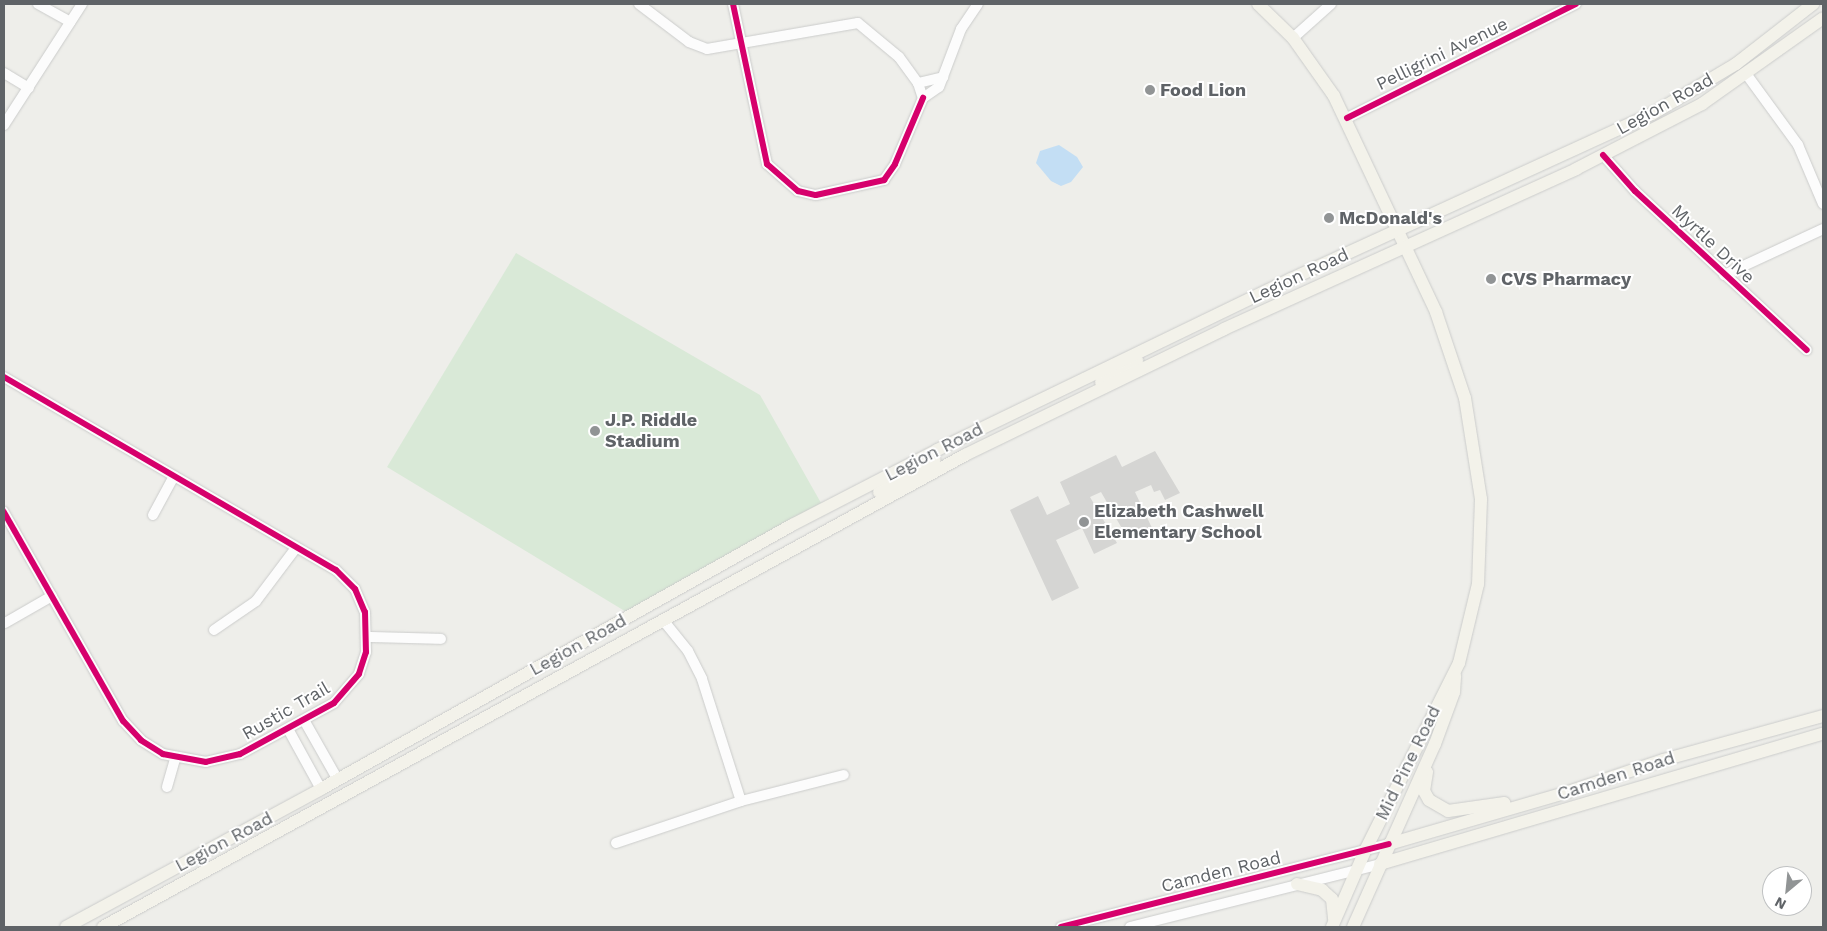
<!DOCTYPE html>
<style>
body{margin:0}
#map{position:relative;width:1827px;height:931px;overflow:hidden;background:#eeeeea;font-family:"Work Sans",sans-serif}
div>[style]{position:absolute}
.green>*{inset:0;background:#d9e9d7}
.water>*{inset:0;background:#c3def4}
.building>*{inset:0;background:#d5d5d3}
.roads{filter:drop-shadow(0 0 1px #cbcccb) drop-shadow(0 0 1px #cbcccb)}
.minor>*{height:10px;margin:-5px;padding:0 5px;transform-origin:5px;border-radius:5px;background:#fcfcfc}
.major>*{height:12px;margin:-6px;padding:0 6px;transform-origin:6px;border-radius:6px;background:#f3f2ea}
.cycleway>*{height:6px;margin:-3px;padding:0 3px;transform-origin:3px;border-radius:3px;background:#d6006c}
.dots>*{width:14px;height:14px;translate:-50% -50%;box-sizing:border-box;border:2px solid #fff;border-radius:50%}
span{translate:-50% -50%;white-space:nowrap;text-align:center;line-height:1.15;-webkit-text-stroke:4px #fff;paint-order:stroke}
.street-label{font-size:18px;color:#5f6367}
.poi-label{font-size:18px;color:#5f6367;font-weight:700}
.left{translate:0 -50%;text-align:left}
.frame{position:absolute;inset:0;border:5px solid #5f6367;pointer-events:none}
.north{position:absolute;left:1762px;top:866px;width:50px;height:50px;box-sizing:border-box;background:#fff;border:1px solid #bfc1c2;border-radius:50%;rotate:208deg;font-size:14px;font-weight:700;line-height:20px;text-align:center;color:#5f6367}
.north::after{content:'';display:block;margin:auto;width:18px;height:22px;background:#919495;clip-path:polygon(50% 0,100% 100%,50% 72%,0 100%)}
</style>
<div id="map">
<div class="green">
<div style="clip-path:polygon(516px 253px,760px 395px,821px 503px,628px 613px,387px 467px)"></div>
</div>
<div class="water">
<div style="clip-path:polygon(1059px 145px,1077px 157px,1083px 167px,1071px 182px,1061px 186px,1051px 181px,1036px 163px,1040px 151px)"></div>
</div>
<div class="building">
<div style="clip-path:polygon(1155px 451px,1180px 493px,1165px 500px,1160px 490px,1154px 492px,1151px 485px,1135px 492px,1152px 528px,1128px 539px,1101px 492px,1090px 497px,1117px 543px,1094px 554px,1082px 528px,1056px 540px,1079px 588px,1052px 601px,1010px 510px,1038px 496px,1047px 515px,1070px 504px,1060px 482px,1116px 455px,1122px 467px)"></div>
</div>
<div class="roads">
<div class="minor">
<div style="left:38px;top:4px;width:37px;rotate:29deg"></div>
<div style="left:639px;top:4px;width:63px;rotate:37.2deg"></div>
<div style="left:689px;top:42px;width:19px;rotate:21deg"></div>
<div style="left:707px;top:49px;width:153px;rotate:-9.8deg"></div>
<div style="left:858px;top:23px;width:53px;rotate:39.7deg"></div>
<div style="left:899px;top:57px;width:32px;rotate:54deg"></div>
<div style="left:918px;top:83px;width:16px;rotate:72deg"></div>
<div style="left:733px;top:4px;width:164px;rotate:78deg"></div>
<div style="left:767px;top:164px;width:41px;rotate:41.1deg"></div>
<div style="left:798px;top:191px;width:18px;rotate:13deg"></div>
<div style="left:816px;top:195px;width:70px;rotate:-12.4deg"></div>
<div style="left:884px;top:180px;width:19px;rotate:-55deg"></div>
<div style="left:895px;top:164px;width:72px;rotate:-67deg"></div>
<div style="left:1293px;top:38px;width:51px;rotate:-41.8deg"></div>
<div style="left:4px;top:73px;width:29px;rotate:31deg"></div>
<div style="left:1747px;top:75px;width:87px;rotate:53.9deg"></div>
<div style="left:1798px;top:145px;width:64px;rotate:67deg"></div>
<div style="left:918px;top:83px;width:26px;rotate:-13deg"></div>
<div style="left:923px;top:98px;width:19px;rotate:-35deg"></div>
<div style="left:939px;top:87px;width:62px;rotate:-69.2deg"></div>
<div style="left:961px;top:29px;width:30px;rotate:-56deg"></div>
<div style="left:1347px;top:118px;width:256px;rotate:-26.5deg"></div>
<div style="left:4px;top:125px;width:144px;rotate:-57.2deg"></div>
<div style="left:1603px;top:155px;width:48px;rotate:48.4deg"></div>
<div style="left:1635px;top:191px;width:234px;rotate:42.8deg"></div>
<div style="left:1724px;top:275px;width:109px;rotate:-24.9deg"></div>
<div style="left:4px;top:377px;width:384px;rotate:30.2deg"></div>
<div style="left:336px;top:570px;width:27px;rotate:45deg"></div>
<div style="left:355px;top:589px;width:25px;rotate:67deg"></div>
<div style="left:365px;top:612px;width:40px;rotate:88.6deg"></div>
<div style="left:366px;top:652px;width:23px;rotate:108deg"></div>
<div style="left:359px;top:674px;width:38px;rotate:131deg"></div>
<div style="left:334px;top:703px;width:107px;rotate:151.5deg"></div>
<div style="left:240px;top:754px;width:35px;rotate:167deg"></div>
<div style="left:206px;top:762px;width:44px;rotate:-169.5deg"></div>
<div style="left:163px;top:754px;width:26px;rotate:-148deg"></div>
<div style="left:141px;top:740px;width:26px;rotate:-133deg"></div>
<div style="left:123px;top:721px;width:241px;rotate:-119.7deg"></div>
<div style="left:153px;top:515px;width:44px;rotate:-61.7deg"></div>
<div style="left:663px;top:620px;width:40px;rotate:51deg"></div>
<div style="left:688px;top:651px;width:31px;rotate:63deg"></div>
<div style="left:702px;top:679px;width:128px;rotate:72.3deg"></div>
<div style="left:5px;top:623px;width:54px;rotate:-29.9deg"></div>
<div style="left:214px;top:630px;width:51px;rotate:-34.6deg"></div>
<div style="left:256px;top:601px;width:66px;rotate:-53deg"></div>
<div style="left:367px;top:637px;width:74px;rotate:1.5deg"></div>
<div style="left:304px;top:720px;width:69px;rotate:60.5deg"></div>
<div style="left:288px;top:729px;width:68px;rotate:61.2deg"></div>
<div style="left:167px;top:787px;width:29px;rotate:-74deg"></div>
<div style="left:616px;top:843px;width:132px;rotate:-18.6deg"></div>
<div style="left:741px;top:801px;width:106px;rotate:-14.2deg"></div>
<div style="left:1061px;top:927px;width:338px;rotate:-14.2deg"></div>
<div style="left:1130px;top:927px;width:258px;rotate:-14.1deg"></div>
</div>
<div class="major">
<div style="left:1258px;top:4px;width:49px;rotate:44.2deg"></div>
<div style="left:1293px;top:38px;width:71px;rotate:54.7deg"></div>
<div style="left:1334px;top:96px;width:239px;rotate:64.7deg"></div>
<div style="left:1436px;top:312px;width:91px;rotate:71.4deg"></div>
<div style="left:1465px;top:398px;width:102px;rotate:81deg"></div>
<div style="left:1481px;top:499px;width:85px;rotate:92deg"></div>
<div style="left:1478px;top:584px;width:81px;rotate:103.5deg"></div>
<div style="left:1459px;top:663px;width:210px;rotate:116.6deg"></div>
<div style="left:1365px;top:851px;width:83px;rotate:113.5deg"></div>
<div style="left:1101px;top:382px;width:42px;rotate:-30.3deg"></div>
<div style="left:879px;top:492px;width:64px;rotate:-29.7deg"></div>
<div style="left:1427px;top:772px;width:19px;rotate:99deg"></div>
<div style="left:1424px;top:791px;width:10px;rotate:61deg"></div>
<div style="left:1429px;top:800px;width:22px;rotate:30deg"></div>
<div style="left:1448px;top:811px;width:57px;rotate:-8.1deg"></div>
<div style="left:1389px;top:844px;width:183px;rotate:-16.2deg"></div>
<div style="left:1565px;top:793px;width:103px;rotate:-18.6deg"></div>
<div style="left:1663px;top:760px;width:166px;rotate:-15.4deg"></div>
<div style="left:1380px;top:864px;width:462px;rotate:-16.4deg"></div>
<div style="left:1297px;top:884px;width:26px;rotate:13deg"></div>
<div style="left:1322px;top:890px;width:13px;rotate:42deg"></div>
<div style="left:1332px;top:899px;width:20px;rotate:84deg"></div>
<div style="left:66px;top:927px;width:290px;rotate:-28.4deg"></div>
<div style="left:321px;top:789px;width:540px;rotate:-29.27deg"></div>
<div style="left:792px;top:525px;width:163px;rotate:-27.3deg"></div>
<div style="left:937px;top:450px;width:393px;rotate:-25.8deg"></div>
<div style="left:1291px;top:279px;width:397px;rotate:-24.6deg"></div>
<div style="left:1652px;top:114px;width:98px;rotate:-30.8deg"></div>
<div style="left:1736px;top:64px;width:98px;rotate:-37.9deg"></div>
<div style="left:103px;top:927px;width:983px;rotate:-28.7deg"></div>
<div style="left:965px;top:455px;width:288px;rotate:-25.9deg"></div>
<div style="left:1224px;top:329px;width:387px;rotate:-24.4deg"></div>
<div style="left:1576px;top:169px;width:142px;rotate:-27.3deg"></div>
<div style="left:1702px;top:104px;width:148px;rotate:-35.4deg"></div>
<div style="left:1353px;top:927px;width:201px;rotate:-65.9deg"></div>
<div style="left:1435px;top:744px;width:55px;rotate:-69.9deg"></div>
<div style="left:1454px;top:692px;width:16px;rotate:-86deg"></div>
</div>
</div>
<div class="cycleway">
<div style="left:733px;top:4px;width:164px;rotate:78deg"></div>
<div style="left:767px;top:164px;width:41px;rotate:41.1deg"></div>
<div style="left:798px;top:191px;width:18px;rotate:13deg"></div>
<div style="left:816px;top:195px;width:70px;rotate:-12.4deg"></div>
<div style="left:884px;top:180px;width:19px;rotate:-55deg"></div>
<div style="left:895px;top:164px;width:72px;rotate:-67deg"></div>
<div style="left:1347px;top:118px;width:256px;rotate:-26.5deg"></div>
<div style="left:1603px;top:155px;width:48px;rotate:48.4deg"></div>
<div style="left:1635px;top:191px;width:234px;rotate:42.8deg"></div>
<div style="left:4px;top:377px;width:384px;rotate:30.2deg"></div>
<div style="left:336px;top:570px;width:27px;rotate:45deg"></div>
<div style="left:355px;top:589px;width:25px;rotate:67deg"></div>
<div style="left:365px;top:612px;width:40px;rotate:88.6deg"></div>
<div style="left:366px;top:652px;width:23px;rotate:108deg"></div>
<div style="left:359px;top:674px;width:38px;rotate:131deg"></div>
<div style="left:334px;top:703px;width:107px;rotate:151.5deg"></div>
<div style="left:240px;top:754px;width:35px;rotate:167deg"></div>
<div style="left:206px;top:762px;width:44px;rotate:-169.5deg"></div>
<div style="left:163px;top:754px;width:26px;rotate:-148deg"></div>
<div style="left:141px;top:740px;width:26px;rotate:-133deg"></div>
<div style="left:123px;top:721px;width:241px;rotate:-119.7deg"></div>
<div style="left:1061px;top:927px;width:338px;rotate:-14.2deg"></div>
</div>
<div class="dots">
<div style="left:1150px;top:90px;background:#919495"></div>
<div style="left:1329px;top:218px;background:#919495"></div>
<div style="left:1491px;top:279px;background:#919495"></div>
<div style="left:595px;top:431px;background:#919495"></div>
<div style="left:1084px;top:522px;background:#919495"></div>
</div>
<div class="street-label">
<span style="left:1442px;top:54px;rotate:-26deg">Pelligrini Avenue</span>
<span style="left:1665px;top:104px;rotate:-29deg">Legion Road</span>
<span style="left:1713px;top:244px;rotate:43deg">Myrtle Drive</span>
<span style="left:1299px;top:276px;rotate:-25deg">Legion Road</span>
<span style="left:934px;top:452px;rotate:-27deg">Legion Road</span>
<span style="left:578px;top:645px;rotate:-29deg">Legion Road</span>
<span style="left:286px;top:711px;rotate:-30deg">Rustic Trail</span>
<span style="left:1408px;top:763px;rotate:-64deg">Mid Pine Road</span>
<span style="left:1616px;top:776px;rotate:-18deg">Camden Road</span>
<span style="left:224px;top:842px;rotate:-28deg">Legion Road</span>
<span style="left:1221px;top:872px;rotate:-14deg">Camden Road</span>
</div>
<div class="poi-label">
<span class="left" style="left:1160px;top:90px">Food Lion</span>
<span class="left" style="left:1339px;top:218px">McDonald's</span>
<span class="left" style="left:1501px;top:279px">CVS Pharmacy</span>
<span class="left" style="left:605px;top:431px">J.P. Riddle<br>Stadium</span>
<span class="left" style="left:1094px;top:522px">Elizabeth Cashwell<br>Elementary School</span>
</div>
<div class="frame"></div>
<div class="north">N</div>
</div>
